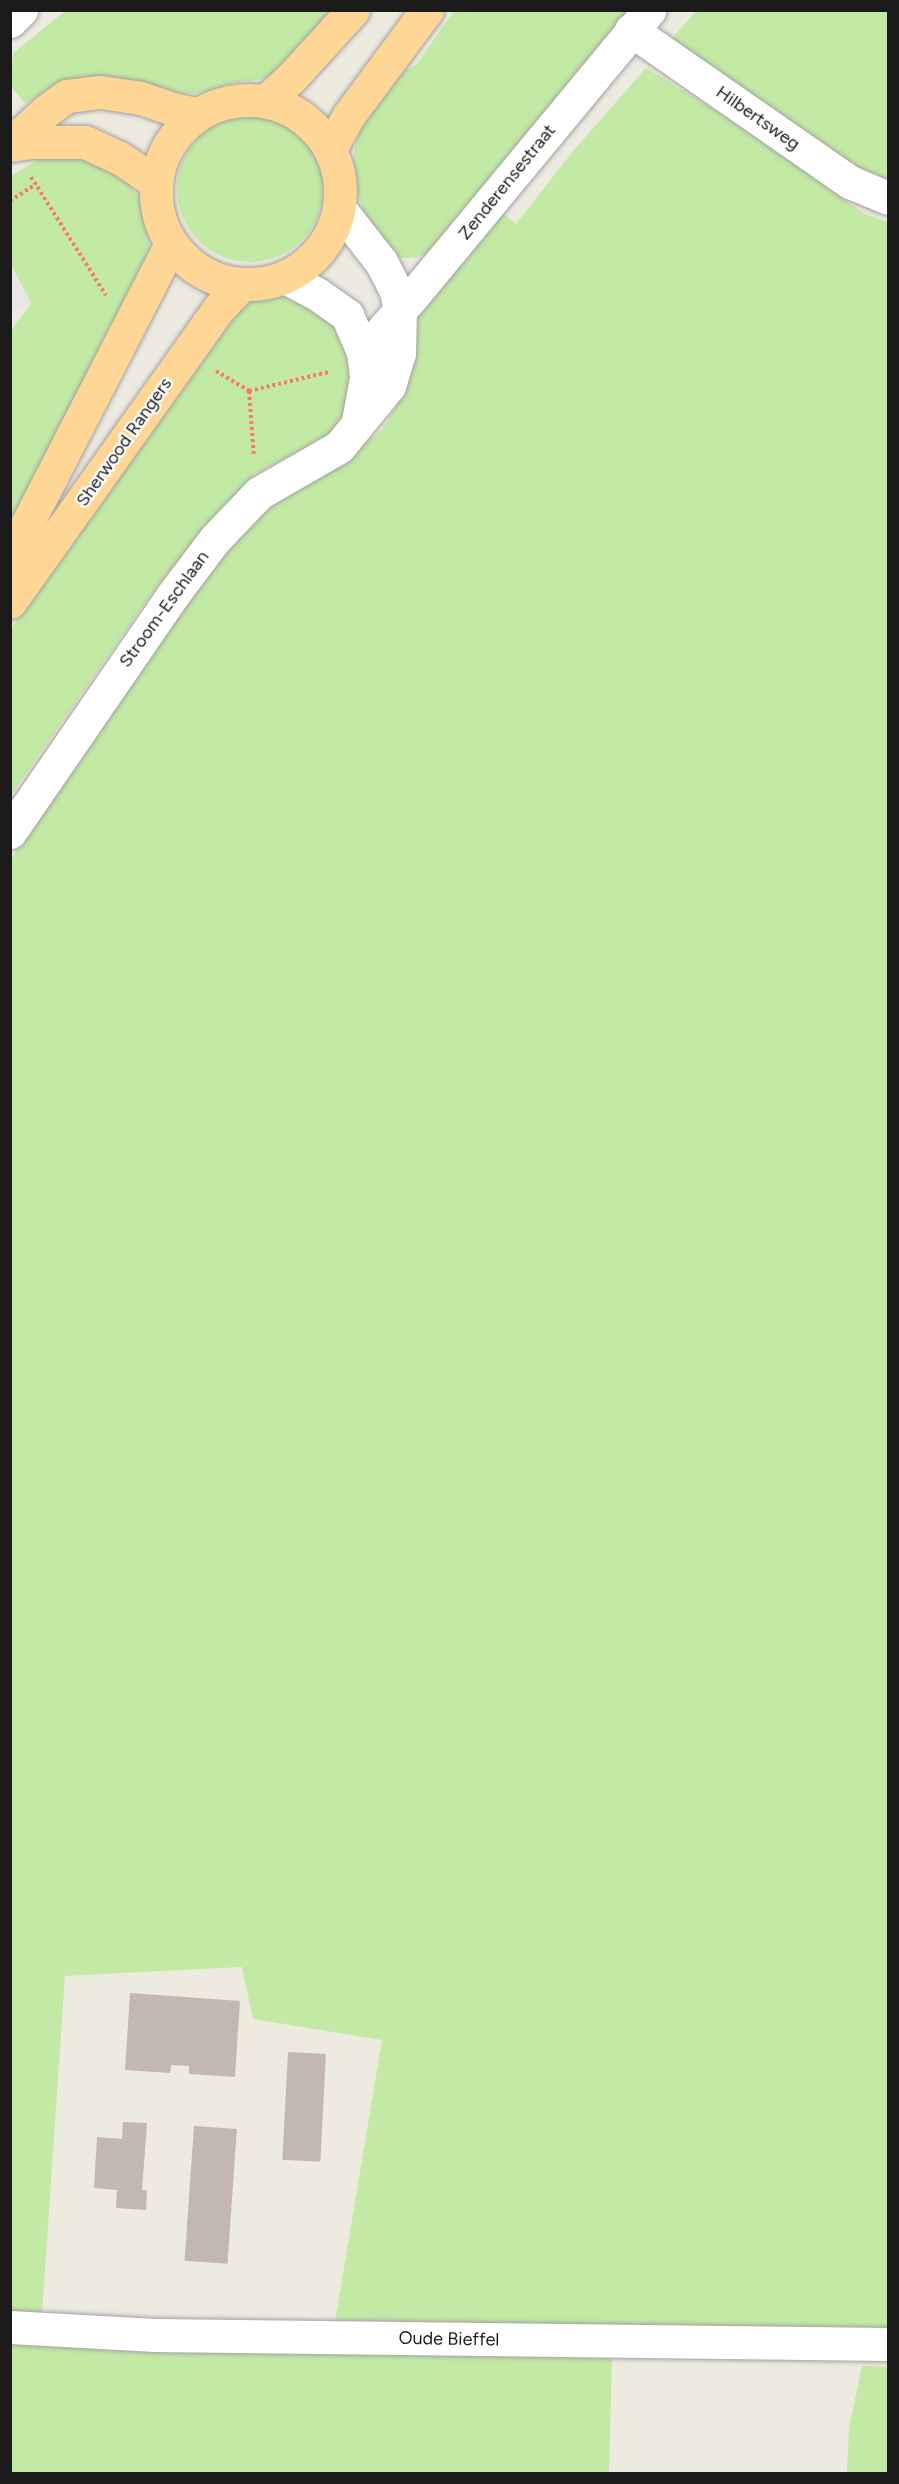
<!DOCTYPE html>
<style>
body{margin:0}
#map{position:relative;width:899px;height:2484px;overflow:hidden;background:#edeae0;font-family:Figtree,sans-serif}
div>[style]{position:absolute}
.grass>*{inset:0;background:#c3eaa4}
.round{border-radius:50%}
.parking>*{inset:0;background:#e7e7e7}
.building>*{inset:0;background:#c2b8b0;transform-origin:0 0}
.path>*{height:4px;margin-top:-2px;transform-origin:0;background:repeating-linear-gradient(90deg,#fc7a62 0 3px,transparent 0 6px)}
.roads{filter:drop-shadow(0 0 2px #a2a2a2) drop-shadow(0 0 2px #a2a2a2)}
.minor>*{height:33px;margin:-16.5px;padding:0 16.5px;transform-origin:16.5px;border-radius:16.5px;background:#fff}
.major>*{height:33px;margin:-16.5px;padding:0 16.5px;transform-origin:16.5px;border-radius:16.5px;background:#fed695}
.major>.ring{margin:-16.5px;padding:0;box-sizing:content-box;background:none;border:33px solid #fed695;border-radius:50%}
span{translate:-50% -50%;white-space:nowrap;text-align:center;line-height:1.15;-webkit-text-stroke:4.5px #fff;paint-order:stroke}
.street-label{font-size:18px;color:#1b1b1b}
.frame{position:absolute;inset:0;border:12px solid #1b1b1b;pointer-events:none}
</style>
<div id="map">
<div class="grass">
<div style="clip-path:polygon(65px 11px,333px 11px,276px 74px,260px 80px,236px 82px,200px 93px,174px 94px,58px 86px,25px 103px,11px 87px,13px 53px)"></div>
<div style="clip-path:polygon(454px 11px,628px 11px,427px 254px,414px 258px,399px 258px,384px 251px,369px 229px,357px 189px,353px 166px,355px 146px,362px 124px,396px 75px,416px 65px)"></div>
<div style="clip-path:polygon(696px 11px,888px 11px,888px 187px,666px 45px)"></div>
<div style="clip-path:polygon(646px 68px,740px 125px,865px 214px,888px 222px,888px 2332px,335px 2322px,382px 2040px,253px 2019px,242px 1967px,65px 1976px,42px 2313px,11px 2313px,11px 859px,101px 719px,221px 558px,262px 513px,303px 488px,382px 430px,397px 405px,408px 366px,411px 326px,503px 213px,516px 224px,573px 151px)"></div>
<div class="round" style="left:177px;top:116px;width:146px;height:146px"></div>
<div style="clip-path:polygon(42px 157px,88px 157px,129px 183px,140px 200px,145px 216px,150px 248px,148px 262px,11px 534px,11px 331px,31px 303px,11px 265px,11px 176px)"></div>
<div style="clip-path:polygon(273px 295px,298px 298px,327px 312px,354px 359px,348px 407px,329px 435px,255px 474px,213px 517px,146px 601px,11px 795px,11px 629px,196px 359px,243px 304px)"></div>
<div style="clip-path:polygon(11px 2342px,612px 2359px,609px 2473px,11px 2474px)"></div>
<div style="clip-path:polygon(862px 2366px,888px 2367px,888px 2473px,847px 2473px,849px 2428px)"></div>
</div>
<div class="parking">
<div style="clip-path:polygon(11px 265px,31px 303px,11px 314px,10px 314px)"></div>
</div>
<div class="building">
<div style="clip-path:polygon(130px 1993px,240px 2001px,235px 2077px,189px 2074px,189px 2066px,171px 2065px,170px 2073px,125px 2070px)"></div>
<div style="left:288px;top:2052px;width:38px;height:108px;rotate:3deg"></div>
<div style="clip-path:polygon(123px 2122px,147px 2123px,142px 2190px,147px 2190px,146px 2210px,116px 2208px,117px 2190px,94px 2188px,97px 2137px,122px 2139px)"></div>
<div style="left:194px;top:2126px;width:43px;height:135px;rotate:4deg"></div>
</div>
<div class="path">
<div style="left:31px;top:177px;width:140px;rotate:57.6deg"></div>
<div style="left:10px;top:201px;width:31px;rotate:-33deg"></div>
<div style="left:216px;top:371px;width:39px;rotate:31deg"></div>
<div style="left:249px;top:391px;width:82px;rotate:-13.4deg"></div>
<div style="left:249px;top:391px;width:66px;rotate:85.7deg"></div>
</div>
<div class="roads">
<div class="minor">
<div style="left:10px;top:21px;width:16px;rotate:-45deg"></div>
<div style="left:631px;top:30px;width:267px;rotate:34.8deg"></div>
<div style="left:850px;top:182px;width:41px;rotate:22.8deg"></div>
<div style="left:285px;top:277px;width:36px;rotate:28deg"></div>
<div style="left:317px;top:294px;width:37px;rotate:35deg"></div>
<div style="left:347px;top:315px;width:40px;rotate:66.6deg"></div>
<div style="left:363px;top:352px;width:26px;rotate:83deg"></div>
<div style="left:366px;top:378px;width:44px;rotate:100.5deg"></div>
<div style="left:363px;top:352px;width:72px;rotate:-48.4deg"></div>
<div style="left:411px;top:298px;width:374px;rotate:-50.4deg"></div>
<div style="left:10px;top:832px;width:286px;rotate:-55.5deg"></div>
<div style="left:172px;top:596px;width:71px;rotate:-53deg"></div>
<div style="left:215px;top:539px;width:64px;rotate:-46.3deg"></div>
<div style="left:259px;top:493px;width:92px;rotate:-29.9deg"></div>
<div style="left:339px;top:447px;width:79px;rotate:-50.7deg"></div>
<div style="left:389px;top:386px;width:34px;rotate:-73deg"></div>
<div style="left:399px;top:354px;width:44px;rotate:-88.7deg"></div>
<div style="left:400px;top:310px;width:19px;rotate:-102deg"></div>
<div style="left:396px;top:291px;width:33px;rotate:-117deg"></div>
<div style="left:381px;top:262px;width:68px;rotate:-127.9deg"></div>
<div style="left:10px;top:2327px;width:145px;rotate:3.2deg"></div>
<div style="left:155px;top:2335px;width:733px;rotate:0.7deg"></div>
</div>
<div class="major">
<div class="ring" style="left:156px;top:100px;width:151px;height:151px"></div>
<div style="left:266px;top:101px;width:34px;rotate:-43deg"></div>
<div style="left:291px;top:78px;width:92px;rotate:-47.6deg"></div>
<div style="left:10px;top:144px;width:49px;rotate:-42.5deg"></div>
<div style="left:46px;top:111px;width:26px;rotate:-36deg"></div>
<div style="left:67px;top:96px;width:33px;rotate:-7deg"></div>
<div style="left:100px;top:92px;width:41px;rotate:8.3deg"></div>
<div style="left:141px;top:98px;width:37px;rotate:19deg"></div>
<div style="left:176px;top:110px;width:21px;rotate:11deg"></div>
<div style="left:10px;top:145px;width:22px;rotate:-8deg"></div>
<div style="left:32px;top:142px;width:53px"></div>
<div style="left:85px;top:142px;width:38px;rotate:25deg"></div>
<div style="left:120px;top:158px;width:42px;rotate:34.4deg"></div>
<div style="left:330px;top:149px;width:39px;rotate:-61deg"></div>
<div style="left:349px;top:115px;width:131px;rotate:-53.4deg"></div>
<div style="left:10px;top:557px;width:352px;rotate:-62.8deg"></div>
<div style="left:10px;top:602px;width:361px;rotate:-54.6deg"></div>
<div style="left:219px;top:308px;width:32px;rotate:-46deg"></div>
</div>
</div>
<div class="street-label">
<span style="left:758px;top:118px;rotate:35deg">Hilbertsweg</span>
<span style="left:507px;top:182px;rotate:-51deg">Zenderensestraat</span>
<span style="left:124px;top:442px;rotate:-55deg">Sherwood Rangers</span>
<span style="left:164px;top:609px;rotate:-54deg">Stroom-Eschlaan</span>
<span style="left:449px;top:2339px;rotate:1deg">Oude Bieffel</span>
</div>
<div class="frame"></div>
</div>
